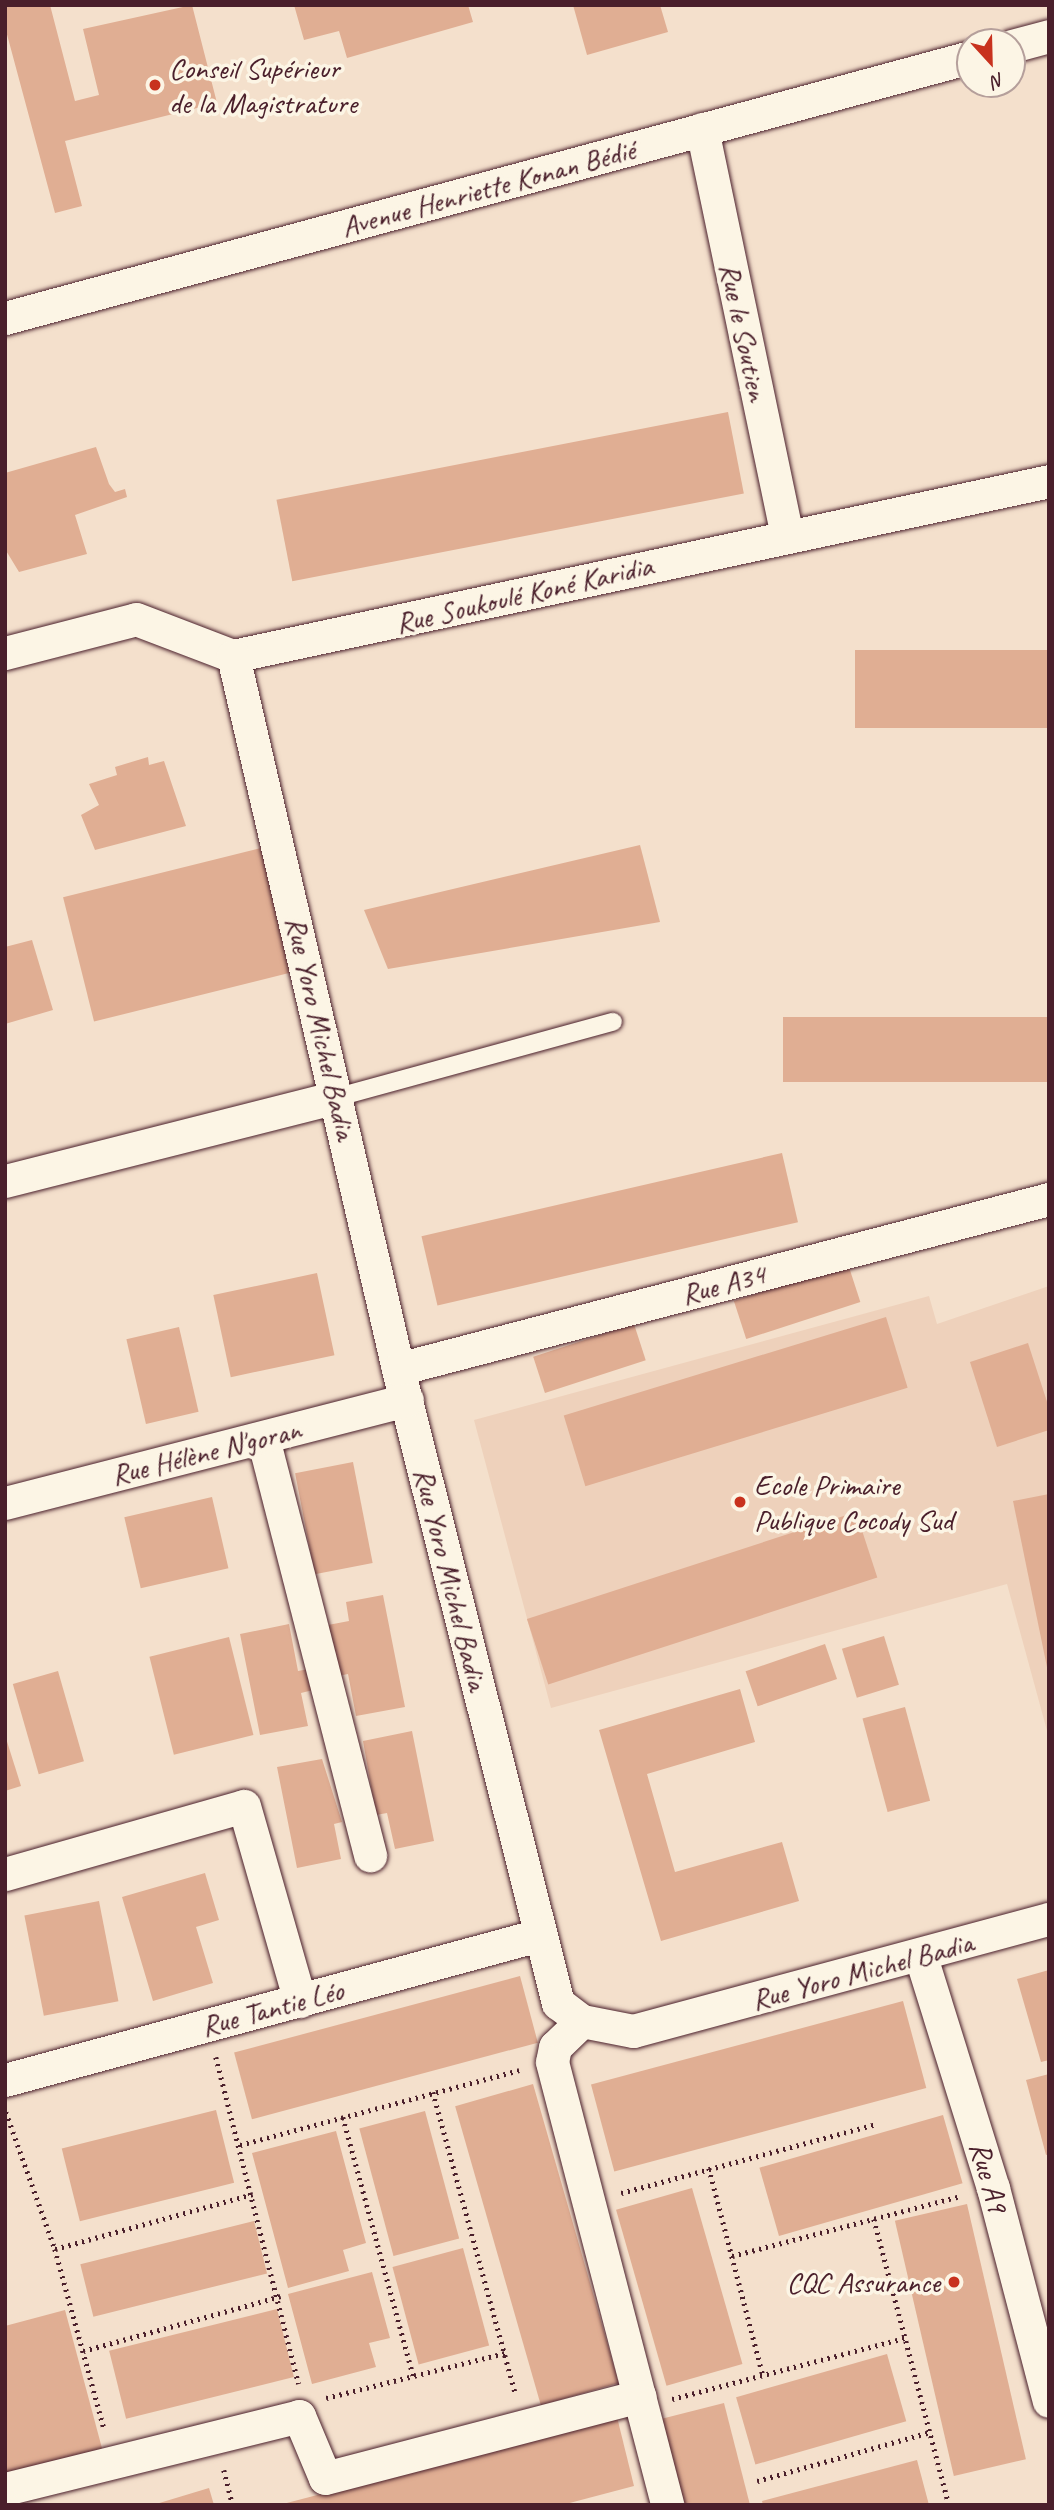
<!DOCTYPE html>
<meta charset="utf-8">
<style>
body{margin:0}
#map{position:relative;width:1054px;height:2510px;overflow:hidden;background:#f4e0cc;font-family:Caveat,sans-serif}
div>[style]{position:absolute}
.built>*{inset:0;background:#eed1bb}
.building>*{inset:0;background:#e0ae93;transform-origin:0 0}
.path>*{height:4.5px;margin-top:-2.25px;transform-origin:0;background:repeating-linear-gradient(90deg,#4a1f2b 0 2px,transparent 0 7px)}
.roads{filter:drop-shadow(0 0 2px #4a1f2b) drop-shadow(0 0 2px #4a1f2b)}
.lane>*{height:18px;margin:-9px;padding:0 9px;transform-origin:9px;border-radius:9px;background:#fcf5e5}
.street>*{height:33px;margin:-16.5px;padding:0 16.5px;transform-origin:16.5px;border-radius:16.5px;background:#fcf5e5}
.dots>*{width:19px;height:19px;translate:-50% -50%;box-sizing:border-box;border:4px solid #fcf5e5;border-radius:50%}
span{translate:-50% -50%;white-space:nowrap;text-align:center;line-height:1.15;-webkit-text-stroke:7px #fcf5e5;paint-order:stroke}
.poi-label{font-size:30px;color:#4a1f2b}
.left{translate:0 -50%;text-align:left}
.right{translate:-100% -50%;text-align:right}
.street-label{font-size:30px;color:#4a1f2b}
.frame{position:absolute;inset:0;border:7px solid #4a1f2b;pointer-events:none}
.north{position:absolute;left:956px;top:28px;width:70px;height:70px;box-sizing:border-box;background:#fcf5e5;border:2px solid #b59f9b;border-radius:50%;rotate:158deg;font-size:19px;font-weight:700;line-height:28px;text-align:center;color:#4a1f2b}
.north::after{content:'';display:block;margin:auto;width:24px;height:32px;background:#c8321e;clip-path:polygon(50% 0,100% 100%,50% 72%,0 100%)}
</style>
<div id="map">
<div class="built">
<div style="clip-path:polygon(1049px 1286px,1049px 1738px,1007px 1584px,551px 1708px,474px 1420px,929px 1296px,937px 1324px)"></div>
</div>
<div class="building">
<div style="clip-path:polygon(5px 5px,50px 5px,75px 101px,99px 95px,83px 29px,192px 5px,217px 103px,65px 141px,82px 206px,55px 213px,5px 27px)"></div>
<div style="clip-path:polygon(294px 5px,468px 5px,473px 22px,347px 58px,339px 31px,304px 40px)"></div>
<div style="clip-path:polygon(573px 5px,660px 5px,668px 32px,587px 55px)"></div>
<div style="left:728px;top:412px;width:83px;height:460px;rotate:79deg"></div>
<div style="clip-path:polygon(96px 447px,109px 484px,115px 492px,125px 489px,127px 497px,75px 515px,87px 554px,19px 572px,5px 549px,5px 473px)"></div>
<div style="left:1049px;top:650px;width:78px;height:194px;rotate:90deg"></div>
<div style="clip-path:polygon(148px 757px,149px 765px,164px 761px,186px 826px,95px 850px,81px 815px,99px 805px,89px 784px,117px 775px,115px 767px)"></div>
<div style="clip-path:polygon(640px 845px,660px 922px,388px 969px,364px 910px)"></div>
<div style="left:261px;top:848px;width:128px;height:204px;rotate:76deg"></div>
<div style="clip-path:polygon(32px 940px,53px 1010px,5px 1024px,5px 947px)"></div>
<div style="left:1049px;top:1017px;width:65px;height:266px;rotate:90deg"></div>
<div style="left:782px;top:1153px;width:71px;height:370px;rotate:77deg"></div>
<div style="left:848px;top:1264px;width:40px;height:120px;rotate:72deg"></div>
<div style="left:317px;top:1273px;width:84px;height:106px;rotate:78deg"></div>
<div style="left:886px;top:1317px;width:74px;height:337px;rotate:73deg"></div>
<div style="left:634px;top:1324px;width:38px;height:106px;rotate:72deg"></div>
<div style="left:179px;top:1327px;width:87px;height:54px;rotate:77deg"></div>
<div style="clip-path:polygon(1028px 1343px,1049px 1408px,1049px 1430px,997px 1447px,970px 1362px)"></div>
<div style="left:353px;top:1462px;width:103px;height:59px;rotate:79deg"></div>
<div style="clip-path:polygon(1049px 1494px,1049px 1672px,1048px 1672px,1013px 1501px)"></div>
<div style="left:212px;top:1497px;width:73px;height:90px;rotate:77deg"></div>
<div style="left:856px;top:1512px;width:69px;height:346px;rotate:72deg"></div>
<div style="clip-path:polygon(383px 1595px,405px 1707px,356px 1716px,348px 1674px,338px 1676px,328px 1625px,349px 1621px,346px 1602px)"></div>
<div style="clip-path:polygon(289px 1624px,298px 1671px,309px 1669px,313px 1690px,301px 1693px,308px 1726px,260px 1735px,240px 1634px)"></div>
<div style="left:884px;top:1636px;width:51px;height:44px;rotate:73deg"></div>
<div style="left:229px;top:1637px;width:101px;height:82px;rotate:76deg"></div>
<div style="left:825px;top:1644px;width:37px;height:84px;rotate:71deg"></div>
<div style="left:58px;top:1671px;width:94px;height:47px;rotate:74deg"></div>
<div style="clip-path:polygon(740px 1689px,755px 1742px,647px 1774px,675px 1872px,782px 1842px,799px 1901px,661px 1941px,599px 1730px)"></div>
<div style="left:905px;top:1707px;width:97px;height:44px;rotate:75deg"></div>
<div style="clip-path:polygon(412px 1731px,434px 1841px,395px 1849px,387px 1813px,376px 1815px,363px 1741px)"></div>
<div style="clip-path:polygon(5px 1735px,21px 1786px,5px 1791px)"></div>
<div style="clip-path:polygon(322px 1759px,342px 1822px,334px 1824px,341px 1859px,297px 1868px,277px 1767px)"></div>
<div style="clip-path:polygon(205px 1873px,219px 1920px,196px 1927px,213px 1983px,153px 2001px,122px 1897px)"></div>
<div style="left:99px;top:1901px;width:102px;height:76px;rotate:79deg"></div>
<div style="clip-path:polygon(1049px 1970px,1049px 2060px,1041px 2062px,1017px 1979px)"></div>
<div style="left:520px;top:1976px;width:69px;height:296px;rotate:75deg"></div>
<div style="left:903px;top:2001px;width:90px;height:323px;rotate:75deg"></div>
<div style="clip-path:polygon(1049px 2074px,1049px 2154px,1046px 2155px,1026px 2080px)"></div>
<div style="left:533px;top:2084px;width:311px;height:81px;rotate:74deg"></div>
<div style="left:216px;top:2110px;width:75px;height:159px;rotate:76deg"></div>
<div style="left:425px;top:2111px;width:132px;height:68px;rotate:75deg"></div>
<div style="left:943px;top:2115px;width:71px;height:191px;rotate:74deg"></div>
<div style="clip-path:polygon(336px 2131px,366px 2243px,343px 2250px,349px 2271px,288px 2288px,252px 2153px)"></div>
<div style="left:692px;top:2188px;width:183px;height:79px;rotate:74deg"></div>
<div style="left:967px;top:2204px;width:262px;height:74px;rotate:77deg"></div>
<div style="left:254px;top:2221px;width:54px;height:179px;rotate:76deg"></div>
<div style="left:463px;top:2248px;width:101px;height:73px;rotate:75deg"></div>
<div style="clip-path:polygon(372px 2272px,390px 2338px,369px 2343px,376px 2367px,312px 2384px,288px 2294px)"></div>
<div style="left:277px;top:2309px;width:70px;height:173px;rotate:76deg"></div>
<div style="clip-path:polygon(65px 2310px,103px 2452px,5px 2479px,5px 2326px)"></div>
<div style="left:887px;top:2354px;width:70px;height:157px;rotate:74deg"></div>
<div style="clip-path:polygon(724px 2403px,750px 2505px,678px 2505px,657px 2420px)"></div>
<div style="clip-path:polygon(617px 2417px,634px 2486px,562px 2505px,279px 2505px)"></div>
<div style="clip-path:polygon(917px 2460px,929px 2505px,763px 2505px,762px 2501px)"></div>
<div style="clip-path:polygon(209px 2488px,214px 2505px,156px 2505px,156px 2504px)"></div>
</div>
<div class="path">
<div style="left:216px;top:2057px;width:337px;rotate:75.8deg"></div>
<div style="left:433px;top:2092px;width:314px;rotate:74.7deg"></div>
<div style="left:6px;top:2112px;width:145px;rotate:70.3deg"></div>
<div style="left:55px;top:2249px;width:186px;rotate:74.7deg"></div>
<div style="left:343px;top:2117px;width:270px;rotate:74.8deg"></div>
<div style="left:240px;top:2145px;width:289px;rotate:-15deg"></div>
<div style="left:709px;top:2168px;width:214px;rotate:75.4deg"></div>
<div style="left:621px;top:2193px;width:265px;rotate:-15.1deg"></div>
<div style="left:874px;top:2219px;width:296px;rotate:75.3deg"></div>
<div style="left:55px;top:2249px;width:205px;rotate:-15.5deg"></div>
<div style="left:732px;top:2256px;width:237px;rotate:-14.7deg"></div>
<div style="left:83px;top:2351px;width:205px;rotate:-15.5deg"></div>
<div style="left:326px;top:2398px;width:185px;rotate:-14.1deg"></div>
<div style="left:672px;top:2399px;width:241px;rotate:-14.7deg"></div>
<div style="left:224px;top:2470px;width:36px;rotate:76deg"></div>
<div style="left:757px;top:2481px;width:180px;rotate:-15.8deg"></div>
</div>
<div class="roads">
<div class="lane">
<div style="left:338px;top:1097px;width:285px;rotate:-15.3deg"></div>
</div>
<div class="street">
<div style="left:1012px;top:46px;width:38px;rotate:-15deg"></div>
<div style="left:702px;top:129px;width:415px;rotate:78.2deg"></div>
<div style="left:5px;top:318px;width:1000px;rotate:-15.13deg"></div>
<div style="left:5px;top:653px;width:135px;rotate:-14.5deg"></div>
<div style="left:136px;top:619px;width:104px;rotate:20.9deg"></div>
<div style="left:233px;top:656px;width:835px;rotate:-12.1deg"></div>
<div style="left:233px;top:656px;width:732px;rotate:76.97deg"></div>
<div style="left:398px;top:1369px;width:654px;rotate:75.84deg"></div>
<div style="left:558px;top:2003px;width:30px;rotate:37deg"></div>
<div style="left:582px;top:2021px;width:52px;rotate:11.1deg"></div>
<div style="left:633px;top:2031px;width:431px;rotate:-15.1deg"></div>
<div style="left:5px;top:1181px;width:343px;rotate:-14.2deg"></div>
<div style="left:398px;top:1369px;width:673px;rotate:-14.64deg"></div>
<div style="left:263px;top:1438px;width:431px;rotate:75.6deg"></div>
<div style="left:5px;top:1503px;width:415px;rotate:-14.4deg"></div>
<div style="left:5px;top:1874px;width:248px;rotate:-15.9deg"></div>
<div style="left:244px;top:1806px;width:203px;rotate:74deg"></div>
<div style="left:921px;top:1957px;width:242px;rotate:72.7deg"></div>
<div style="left:993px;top:2188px;width:220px;rotate:75.3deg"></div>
<div style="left:582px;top:2021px;width:37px;rotate:136deg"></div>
<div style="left:555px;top:2047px;width:15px;rotate:101deg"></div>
<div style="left:552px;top:2062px;width:458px;rotate:75.4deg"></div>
<div style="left:5px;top:2080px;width:553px;rotate:-15.19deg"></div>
<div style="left:5px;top:2489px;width:303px;rotate:-13.9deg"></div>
<div style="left:299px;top:2416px;width:67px;rotate:67.2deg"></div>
<div style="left:325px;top:2478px;width:325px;rotate:-14.6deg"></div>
</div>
</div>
<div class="dots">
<div style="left:155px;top:85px;background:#c8321e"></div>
<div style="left:740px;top:1502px;background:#c8321e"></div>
<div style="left:954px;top:2282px;background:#c8321e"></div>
</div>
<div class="poi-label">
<span class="left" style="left:169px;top:85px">Conseil Supérieur<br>de la Magistrature</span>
<span class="left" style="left:754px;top:1502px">Ecole Primaire<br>Publique Cocody Sud</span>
<span class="right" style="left:940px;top:2282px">CQC Assurance</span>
</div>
<div class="street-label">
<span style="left:488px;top:188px;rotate:-15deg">Avenue Henriette Konan Bédié</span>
<span style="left:744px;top:332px;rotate:78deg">Rue le Soutien</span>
<span style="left:524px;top:594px;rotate:-13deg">Rue Soukoulé Koné Karidia</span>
<span style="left:321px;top:1028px;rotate:77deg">Rue Yoro Michel Badia</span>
<span style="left:723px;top:1284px;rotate:-15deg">Rue A34</span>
<span style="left:206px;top:1452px;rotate:-14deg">Rue Hélène N'goran</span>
<span style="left:451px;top:1579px;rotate:76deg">Rue Yoro Michel Badia</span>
<span style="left:862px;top:1971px;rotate:-15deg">Rue Yoro Michel Badia</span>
<span style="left:272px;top:2008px;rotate:-15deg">Rue Tantie Léo</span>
<span style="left:989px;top:2177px;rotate:74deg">Rue A9</span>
</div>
<div class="frame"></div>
<div class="north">N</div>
</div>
